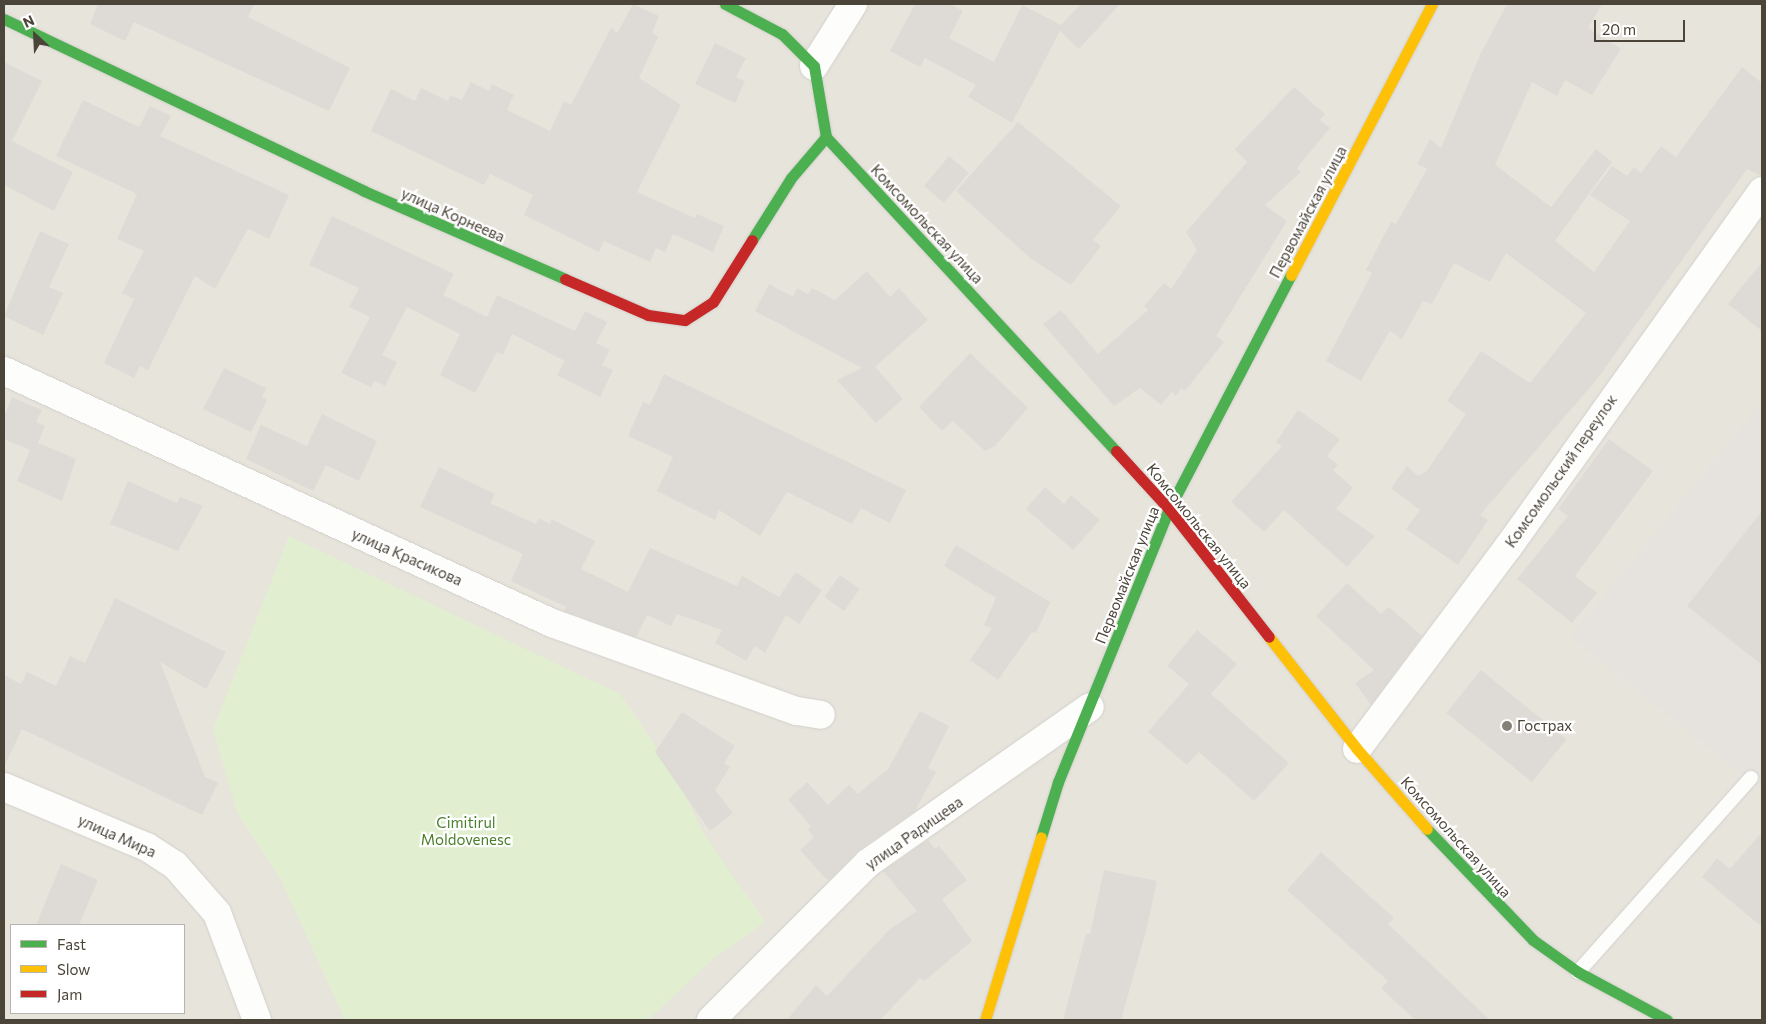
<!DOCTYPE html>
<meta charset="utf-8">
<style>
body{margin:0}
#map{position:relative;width:1766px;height:1024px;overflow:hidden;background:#f4f2ee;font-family:Commissioner,sans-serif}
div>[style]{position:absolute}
.residential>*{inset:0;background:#e7e4dc}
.industrial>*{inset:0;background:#e6e2de}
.green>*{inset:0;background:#e1eecf}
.building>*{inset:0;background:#dedbd6;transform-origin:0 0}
.roads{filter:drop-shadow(0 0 1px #d2d0cb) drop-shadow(0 0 1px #d2d0cb)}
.lane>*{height:14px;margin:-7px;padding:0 7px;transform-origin:7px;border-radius:7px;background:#fdfdfc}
.street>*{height:28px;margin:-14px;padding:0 14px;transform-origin:14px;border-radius:14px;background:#fdfdfc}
.fast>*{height:11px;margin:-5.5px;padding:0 5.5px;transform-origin:5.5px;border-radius:5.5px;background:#4caf50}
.slow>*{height:11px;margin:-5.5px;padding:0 5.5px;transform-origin:5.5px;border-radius:5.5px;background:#ffc107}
.jam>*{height:11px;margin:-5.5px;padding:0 5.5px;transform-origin:5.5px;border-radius:5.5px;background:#c62828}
.dots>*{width:14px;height:14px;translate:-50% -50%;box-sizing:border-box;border:2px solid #fff;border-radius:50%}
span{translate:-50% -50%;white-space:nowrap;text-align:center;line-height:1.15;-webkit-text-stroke:4.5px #fff;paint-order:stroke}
.street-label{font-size:15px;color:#4b4439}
.poi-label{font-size:15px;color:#4b4439}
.left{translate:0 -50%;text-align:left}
.park-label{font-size:15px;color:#4a7f2a}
.frame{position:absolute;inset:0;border:5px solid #4b4439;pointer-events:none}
.legend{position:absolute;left:10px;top:924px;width:175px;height:90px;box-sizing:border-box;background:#fff;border:1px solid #b7b4b0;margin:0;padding:6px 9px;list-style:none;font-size:15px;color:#4b4439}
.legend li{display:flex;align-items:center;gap:10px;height:25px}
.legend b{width:25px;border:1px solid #b7b4b0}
.north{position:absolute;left:10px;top:10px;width:50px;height:50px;-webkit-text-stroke:4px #fff;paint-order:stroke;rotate:335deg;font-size:14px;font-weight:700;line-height:20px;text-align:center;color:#4b4439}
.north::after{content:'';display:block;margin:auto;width:18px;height:22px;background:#4b4439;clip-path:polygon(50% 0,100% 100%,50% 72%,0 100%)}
.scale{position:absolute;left:1594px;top:20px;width:91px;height:22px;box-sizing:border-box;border:2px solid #4b4439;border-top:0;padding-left:6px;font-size:15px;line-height:18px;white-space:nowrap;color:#4b4439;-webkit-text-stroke:4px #fff;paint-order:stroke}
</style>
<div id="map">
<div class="residential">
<div style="clip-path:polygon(evenodd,4px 4px,1762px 4px,1762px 1020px,4px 1020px,4px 4px,11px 925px,184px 925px,184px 1013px,11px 1013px,11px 925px)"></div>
</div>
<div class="industrial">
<div style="clip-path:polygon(1762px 403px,1762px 790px,1570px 637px)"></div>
</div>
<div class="green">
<div style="clip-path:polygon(289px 536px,620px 694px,673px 771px,704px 834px,765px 922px,712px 960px,648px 1020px,345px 1020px,280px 878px,237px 812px,213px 729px)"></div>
</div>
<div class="building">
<div style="clip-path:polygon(98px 4px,254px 4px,248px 17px,350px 68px,329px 111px,134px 22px,125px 41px,90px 24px)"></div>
<div style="clip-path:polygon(633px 4px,659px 16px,652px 33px,658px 37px,639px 78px,681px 105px,637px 192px,695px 218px,697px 214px,724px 226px,713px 252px,673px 234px,665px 252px,656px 248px,650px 262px,604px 241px,599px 252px,524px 215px,533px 195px,490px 174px,484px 185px,371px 131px,391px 89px,415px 101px,421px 88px,448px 101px,450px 95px,462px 100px,471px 82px,489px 91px,492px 84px,514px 95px,507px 110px,550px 131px,564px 101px,571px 105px,611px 28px,617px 33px)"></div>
<div style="clip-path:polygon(915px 4px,950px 4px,963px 11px,949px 38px,994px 62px,1022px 5px,1061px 25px,1081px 4px,1120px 4px,1079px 49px,1060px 31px,1012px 123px,968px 97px,976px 85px,925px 58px,920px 67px,890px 51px)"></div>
<div style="clip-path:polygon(1507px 4px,1602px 4px,1588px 28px,1621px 49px,1592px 95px,1565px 80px,1557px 96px,1532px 82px,1495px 165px,1551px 207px,1596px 149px,1612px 162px,1555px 241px,1594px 272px,1630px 221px,1590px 195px,1612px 166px,1627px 176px,1634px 167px,1641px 173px,1661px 146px,1676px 157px,1742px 67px,1762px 83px,1762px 176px,1747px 169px,1598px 378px,1480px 515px,1488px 520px,1458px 565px,1406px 529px,1420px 510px,1391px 488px,1407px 466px,1418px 476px,1426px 472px,1466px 414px,1447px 401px,1481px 351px,1530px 383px,1586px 313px,1506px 253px,1490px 282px,1454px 263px,1432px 304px,1423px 301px,1402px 339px,1390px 331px,1361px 381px,1326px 361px,1372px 273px,1366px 270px,1391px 222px,1396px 224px,1427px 169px,1417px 164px,1430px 139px,1441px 148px,1480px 55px)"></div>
<div style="clip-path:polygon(715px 43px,746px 58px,736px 77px,745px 81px,735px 103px,695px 84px)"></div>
<div style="clip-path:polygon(4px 62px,42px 81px,12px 141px,73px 172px,54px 211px,4px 185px)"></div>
<div style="clip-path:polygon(1294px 87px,1325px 114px,1320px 120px,1330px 128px,1297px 168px,1301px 172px,1265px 205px,1287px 221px,1216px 336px,1224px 342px,1185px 391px,1181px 388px,1176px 396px,1172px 392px,1161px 405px,1140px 388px,1114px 406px,1043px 324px,1061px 310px,1098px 354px,1148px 310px,1144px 306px,1164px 283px,1171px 289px,1197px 250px,1186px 232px,1247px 162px,1235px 149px)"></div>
<div style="clip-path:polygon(83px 100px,139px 127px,150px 106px,171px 116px,160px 136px,289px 195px,269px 239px,248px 229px,215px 289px,195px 276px,148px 370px,140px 366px,134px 378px,104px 363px,134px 299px,122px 293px,144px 251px,117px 239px,137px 194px,56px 156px)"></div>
<div style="clip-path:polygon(1018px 122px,1121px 206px,1093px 240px,1101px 246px,1071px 285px,1030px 258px,956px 191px)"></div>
<div style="left:949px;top:156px;width:26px;height:39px;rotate:40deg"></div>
<div style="clip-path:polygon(332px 216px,454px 274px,443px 295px,487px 317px,497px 295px,575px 331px,585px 311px,607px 322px,596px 343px,610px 350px,602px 365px,613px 370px,600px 397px,557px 375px,565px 361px,512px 334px,503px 355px,497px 352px,475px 393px,440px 375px,460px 334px,407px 307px,382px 355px,397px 362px,385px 386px,375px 381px,371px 387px,341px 373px,370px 317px,349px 307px,359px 288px,309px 265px)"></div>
<div style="clip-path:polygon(40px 231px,69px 244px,49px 287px,63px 293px,43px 335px,4px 316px)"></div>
<div style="clip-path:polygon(1762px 262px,1762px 331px,1728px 304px)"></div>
<div style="clip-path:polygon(867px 271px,890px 297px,899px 288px,928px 320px,875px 367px,903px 399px,876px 423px,837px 380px,862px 368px,755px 311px,769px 284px,793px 297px,797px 288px,808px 294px,812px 288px,835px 300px)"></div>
<div style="clip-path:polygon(970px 353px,1028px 408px,995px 446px,985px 451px,953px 421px,942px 431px,919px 407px)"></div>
<div style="clip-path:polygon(224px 368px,266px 388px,262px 397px,267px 400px,251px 432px,203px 409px)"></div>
<div style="clip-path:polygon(664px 374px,906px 490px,890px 523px,861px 508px,852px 524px,787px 492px,760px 536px,719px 510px,715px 520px,657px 491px,673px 457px,628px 436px,643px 402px,650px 405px)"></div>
<div style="clip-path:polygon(12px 397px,42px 410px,36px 422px,45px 426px,38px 443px,76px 459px,62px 501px,17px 481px,30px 450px,4px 439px,4px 417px)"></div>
<div style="clip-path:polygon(1298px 410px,1340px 439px,1327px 456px,1338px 465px,1333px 470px,1353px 488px,1336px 509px,1375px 536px,1347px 567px,1284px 510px,1264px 532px,1231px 502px,1282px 446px,1276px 442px)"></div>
<div style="clip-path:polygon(322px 414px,377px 441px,359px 481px,326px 465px,313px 491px,246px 459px,261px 425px,307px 446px)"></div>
<div style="clip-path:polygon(1609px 439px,1653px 471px,1575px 576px,1597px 593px,1572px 623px,1517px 579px,1568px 516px,1558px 509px)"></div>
<div style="clip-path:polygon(439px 467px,495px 494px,490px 503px,536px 524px,539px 518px,550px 524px,551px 519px,595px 541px,581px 569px,628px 592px,650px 548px,737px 586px,742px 576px,779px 597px,796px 572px,822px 590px,799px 624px,786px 615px,765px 653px,755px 646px,746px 661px,715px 643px,722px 630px,677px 614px,671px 626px,647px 615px,636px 637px,564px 611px,566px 607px,511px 581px,523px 554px,420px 507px)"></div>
<div style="clip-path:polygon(128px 481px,177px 503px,180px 497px,203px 506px,178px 551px,110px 524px)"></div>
<div style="clip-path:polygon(1045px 487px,1064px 504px,1071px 495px,1100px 520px,1073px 550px,1026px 509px)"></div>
<div style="clip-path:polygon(1762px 511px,1762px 665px,1687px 606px)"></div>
<div style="clip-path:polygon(956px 545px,1050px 602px,1036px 633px,1032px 632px,998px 680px,970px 660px,992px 628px,984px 625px,996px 598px,944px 566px)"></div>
<div style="left:840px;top:575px;width:24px;height:27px;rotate:35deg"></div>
<div style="clip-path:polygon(1347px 583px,1381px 614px,1389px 607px,1422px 636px,1371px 705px,1355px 683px,1374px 670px,1316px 616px)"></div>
<div style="clip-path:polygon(115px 598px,226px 652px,206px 689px,160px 662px,205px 777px,218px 783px,202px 815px,22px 729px,4px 767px,4px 675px,21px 684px,27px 672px,56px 686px,70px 656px,85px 663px)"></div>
<div style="clip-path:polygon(1197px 630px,1237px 664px,1211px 694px,1289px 763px,1254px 801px,1199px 752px,1187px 765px,1148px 732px,1189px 684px,1167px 666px)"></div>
<div style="left:1481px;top:670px;width:110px;height:55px;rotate:39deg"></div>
<div style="clip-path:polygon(920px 711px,949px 726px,928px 768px,936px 772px,915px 811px,859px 850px,829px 880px,825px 878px,800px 850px,814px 837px,808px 830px,811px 826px,788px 800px,807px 782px,828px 805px,849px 785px,858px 794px,888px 769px)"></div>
<div style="clip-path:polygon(682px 712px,735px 746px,724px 763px,730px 767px,715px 790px,733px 813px,710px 831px,655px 752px)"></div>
<div style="clip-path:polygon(1762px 832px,1762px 927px,1702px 877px,1717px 858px,1730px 869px)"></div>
<div style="clip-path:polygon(928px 840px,935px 849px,939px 846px,967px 880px,942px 899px,972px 941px,924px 981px,920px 978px,880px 1020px,787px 1020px,816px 985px,827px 996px,890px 929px,917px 911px,883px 871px)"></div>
<div style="clip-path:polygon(1321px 852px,1394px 918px,1388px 924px,1490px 1020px,1415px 1020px,1381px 988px,1388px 981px,1287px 890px)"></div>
<div style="clip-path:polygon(61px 864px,98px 880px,79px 925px,36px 925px)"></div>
<div style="clip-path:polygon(1104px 870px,1157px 881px,1146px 931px,1121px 1020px,1063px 1020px,1086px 934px,1090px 934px)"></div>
</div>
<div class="roads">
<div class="lane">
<div style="left:1578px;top:972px;width:260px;rotate:-48.3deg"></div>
</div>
<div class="street">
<div style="left:814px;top:66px;width:73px;rotate:-57.8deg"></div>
<div style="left:4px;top:371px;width:603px;rotate:24.7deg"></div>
<div style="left:552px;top:623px;width:260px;rotate:19.8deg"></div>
<div style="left:797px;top:711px;width:24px;rotate:9deg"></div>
<div style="left:1357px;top:749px;width:254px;rotate:-53.2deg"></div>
<div style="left:1509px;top:546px;width:436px;rotate:-54.5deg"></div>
<div style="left:4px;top:787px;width:155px;rotate:22.8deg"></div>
<div style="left:147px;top:847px;width:33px;rotate:33deg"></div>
<div style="left:175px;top:865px;width:64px;rotate:48.8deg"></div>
<div style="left:217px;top:913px;width:114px;rotate:69.5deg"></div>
<div style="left:711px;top:1020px;width:222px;rotate:-45deg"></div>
<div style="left:868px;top:863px;width:271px;rotate:-35.1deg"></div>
</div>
<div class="fast">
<div style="left:725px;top:4px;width:64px;rotate:27.8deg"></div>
<div style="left:782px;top:34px;width:45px;rotate:45deg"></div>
<div style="left:814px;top:66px;width:72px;rotate:80.4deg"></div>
<div style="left:826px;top:137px;width:427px;rotate:47.3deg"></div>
<div style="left:4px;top:19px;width:399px;rotate:25.5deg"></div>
<div style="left:364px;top:191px;width:219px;rotate:23.6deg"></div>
<div style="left:752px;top:240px;width:73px;rotate:-57.8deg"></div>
<div style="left:791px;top:178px;width:54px;rotate:-49.5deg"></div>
<div style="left:1427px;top:829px;width:153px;rotate:46.3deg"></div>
<div style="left:1533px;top:940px;width:55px;rotate:35.4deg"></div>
<div style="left:1578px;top:972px;width:101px;rotate:28.3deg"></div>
<div style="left:1041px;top:837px;width:58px;rotate:-72.8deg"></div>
<div style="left:1058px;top:782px;width:295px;rotate:-67.9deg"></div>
<div style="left:1169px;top:509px;width:264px;rotate:-62.5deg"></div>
</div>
<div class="slow">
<div style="left:1291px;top:275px;width:305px;rotate:-62.5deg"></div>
<div style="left:1269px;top:637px;width:142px;rotate:51.8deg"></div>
<div style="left:1357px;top:749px;width:106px;rotate:48.8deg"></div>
<div style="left:985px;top:1020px;width:191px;rotate:-73deg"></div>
</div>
<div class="jam">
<div style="left:565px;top:279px;width:90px;rotate:23.4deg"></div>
<div style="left:648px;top:315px;width:37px;rotate:8deg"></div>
<div style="left:685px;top:320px;width:33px;rotate:-33deg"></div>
<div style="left:713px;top:302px;width:73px;rotate:-57.8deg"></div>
<div style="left:1116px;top:451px;width:79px;rotate:47.6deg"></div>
<div style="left:1169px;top:509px;width:162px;rotate:52deg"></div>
</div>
</div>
<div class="dots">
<div style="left:1507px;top:726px;background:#868178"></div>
</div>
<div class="street-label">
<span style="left:1308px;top:212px;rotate:-62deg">Первомайская улица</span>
<span style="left:453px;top:215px;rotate:24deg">улица Корнеева</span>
<span style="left:927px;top:224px;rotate:47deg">Комсомольская улица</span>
<span style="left:1561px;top:471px;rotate:-55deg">Комсомольский переулок</span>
<span style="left:1199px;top:526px;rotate:51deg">Комсомольская улица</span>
<span style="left:407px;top:557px;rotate:24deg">улица Красикова</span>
<span style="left:1127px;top:575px;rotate:-68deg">Первомайская улица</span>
<span style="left:914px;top:833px;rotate:-35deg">улица Радищева</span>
<span style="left:117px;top:836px;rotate:24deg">улица Мира</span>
<span style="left:1456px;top:837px;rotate:48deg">Комсомольская улица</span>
</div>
<div class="poi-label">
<span class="left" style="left:1517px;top:726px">Гострах</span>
</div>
<div class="park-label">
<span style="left:466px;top:831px">Cimitirul<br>Moldovenesc</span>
</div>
<div class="frame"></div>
<ul class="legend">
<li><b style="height:6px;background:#4caf50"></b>Fast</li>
<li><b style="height:6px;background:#ffc107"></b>Slow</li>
<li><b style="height:6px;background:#c62828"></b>Jam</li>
</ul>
<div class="north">N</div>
<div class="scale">20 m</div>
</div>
